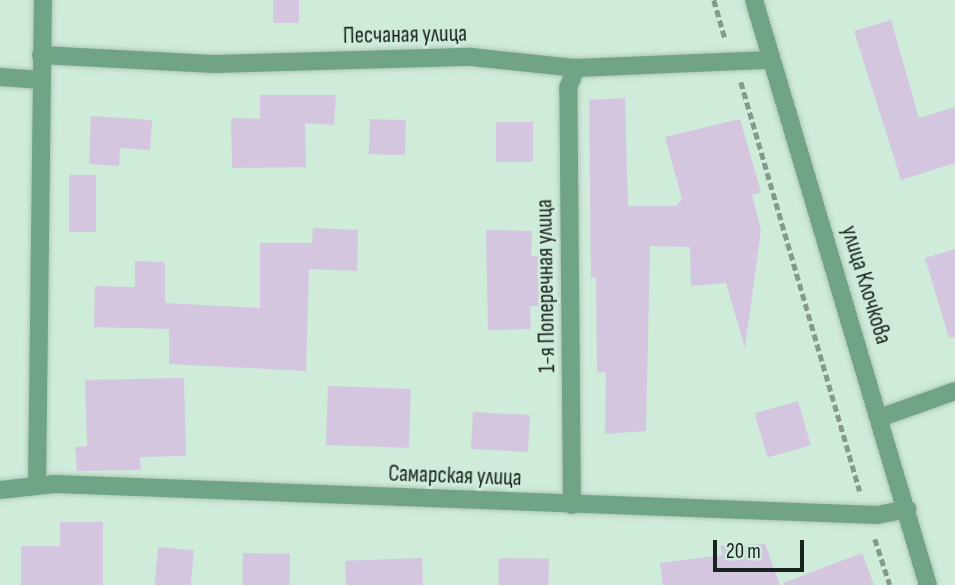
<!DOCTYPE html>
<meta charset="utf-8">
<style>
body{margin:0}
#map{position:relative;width:955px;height:585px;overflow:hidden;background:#cfebda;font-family:"Sofia Sans Condensed",sans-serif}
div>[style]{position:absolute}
.building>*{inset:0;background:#d4c6df;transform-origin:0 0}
.path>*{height:4.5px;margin-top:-2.25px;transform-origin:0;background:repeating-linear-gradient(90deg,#859a8e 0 7px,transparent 0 10.5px)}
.roads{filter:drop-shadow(0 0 2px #aec7b8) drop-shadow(0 0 2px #aec7b8)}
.minor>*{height:18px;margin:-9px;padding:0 9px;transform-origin:9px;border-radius:9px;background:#71a486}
span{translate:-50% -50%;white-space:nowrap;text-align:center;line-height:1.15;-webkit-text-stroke:6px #cfebda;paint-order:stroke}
.street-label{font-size:23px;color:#18231d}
.scale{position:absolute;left:713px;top:540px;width:91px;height:32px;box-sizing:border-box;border:4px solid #18231d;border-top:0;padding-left:9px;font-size:21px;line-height:24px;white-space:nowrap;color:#18231d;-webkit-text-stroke:5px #cfebda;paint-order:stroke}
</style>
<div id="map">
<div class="building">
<div style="left:273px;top:0;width:26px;height:23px"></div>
<div style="clip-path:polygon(891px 20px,919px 118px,955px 107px,955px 163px,901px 180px,854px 31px)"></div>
<div style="clip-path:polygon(260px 95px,336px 95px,334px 125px,305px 123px,306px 167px,232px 168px,231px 118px,260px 119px)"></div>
<div style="clip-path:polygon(625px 98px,628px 206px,676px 206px,682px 199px,665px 137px,740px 119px,761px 192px,752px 195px,761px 230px,745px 348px,726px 283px,691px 286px,690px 247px,650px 246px,646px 431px,605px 434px,606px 372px,597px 372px,596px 278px,591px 278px,589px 100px)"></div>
<div style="clip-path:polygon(91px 116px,152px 120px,150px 150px,120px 148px,119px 166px,89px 164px)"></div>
<div style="left:370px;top:119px;width:36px;height:35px;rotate:2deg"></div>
<div style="left:496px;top:122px;width:37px;height:40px"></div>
<div style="left:69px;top:175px;width:27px;height:57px"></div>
<div style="clip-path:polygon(313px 228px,358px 230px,357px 271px,309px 269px,306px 371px,169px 364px,169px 329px,94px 327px,95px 286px,135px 287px,135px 261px,165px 262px,165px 303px,260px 308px,260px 243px,312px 243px)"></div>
<div style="clip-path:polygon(486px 230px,532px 231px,531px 256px,547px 257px,549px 305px,530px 306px,531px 329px,488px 330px)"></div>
<div style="clip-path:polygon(955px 249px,955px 337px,949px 338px,925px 258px)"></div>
<div style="clip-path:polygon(184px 378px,186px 456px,140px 457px,141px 470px,77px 471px,75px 447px,87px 446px,85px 380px)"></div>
<div style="left:328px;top:386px;width:83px;height:59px;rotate:2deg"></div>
<div style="left:798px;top:401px;width:46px;height:45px;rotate:74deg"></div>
<div style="left:473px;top:412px;width:57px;height:37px;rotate:3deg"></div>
<div style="clip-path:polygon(60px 522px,103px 522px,103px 585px,21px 585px,21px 546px,60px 546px)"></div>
<div style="clip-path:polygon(765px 544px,780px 585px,663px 585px,660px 563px,723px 555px,720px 546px)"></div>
<div style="left:158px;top:547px;width:36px;height:38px;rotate:5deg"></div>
<div style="left:243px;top:553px;width:47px;height:32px;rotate:1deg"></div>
<div style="clip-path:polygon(862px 553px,874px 585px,783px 585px,783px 583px)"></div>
<div style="left:422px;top:558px;width:27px;height:77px;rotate:88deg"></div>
<div style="left:499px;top:558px;width:50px;height:27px;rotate:1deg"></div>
</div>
<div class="path">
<div style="left:714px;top:0;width:40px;rotate:74deg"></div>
<div style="left:741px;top:82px;width:426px;rotate:73.8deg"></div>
<div style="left:875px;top:539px;width:48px;rotate:71.9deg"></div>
</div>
<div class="roads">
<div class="minor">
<div style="left:754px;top:0;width:610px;rotate:73.44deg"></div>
<div style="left:41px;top:55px;width:173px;rotate:3deg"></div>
<div style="left:214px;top:64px;width:257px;rotate:-1.6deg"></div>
<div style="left:471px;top:57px;width:106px;rotate:6deg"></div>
<div style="left:576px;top:68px;width:194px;rotate:-2.4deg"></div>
<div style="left:0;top:77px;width:39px;rotate:4deg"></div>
<div style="left:882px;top:417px;width:77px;rotate:-19.6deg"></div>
<div style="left:37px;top:485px;width:485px;rotate:-89.3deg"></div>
<div style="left:0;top:490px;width:55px;rotate:-6.2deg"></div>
<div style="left:55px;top:484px;width:823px;rotate:2.16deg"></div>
<div style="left:877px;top:515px;width:31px;rotate:-11deg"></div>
<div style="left:572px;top:505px;width:417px;rotate:-90.5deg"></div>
<div style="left:568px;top:88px;width:22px;rotate:-68deg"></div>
</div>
</div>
<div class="street-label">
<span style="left:405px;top:35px;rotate:-1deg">Песчаная улица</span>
<span style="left:866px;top:285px;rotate:73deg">улица Клочкова</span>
<span style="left:546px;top:286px;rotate:-91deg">1-я Поперечная улица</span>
<span style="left:455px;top:476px;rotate:2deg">Самарская улица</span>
</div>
<div class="scale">20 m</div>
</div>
